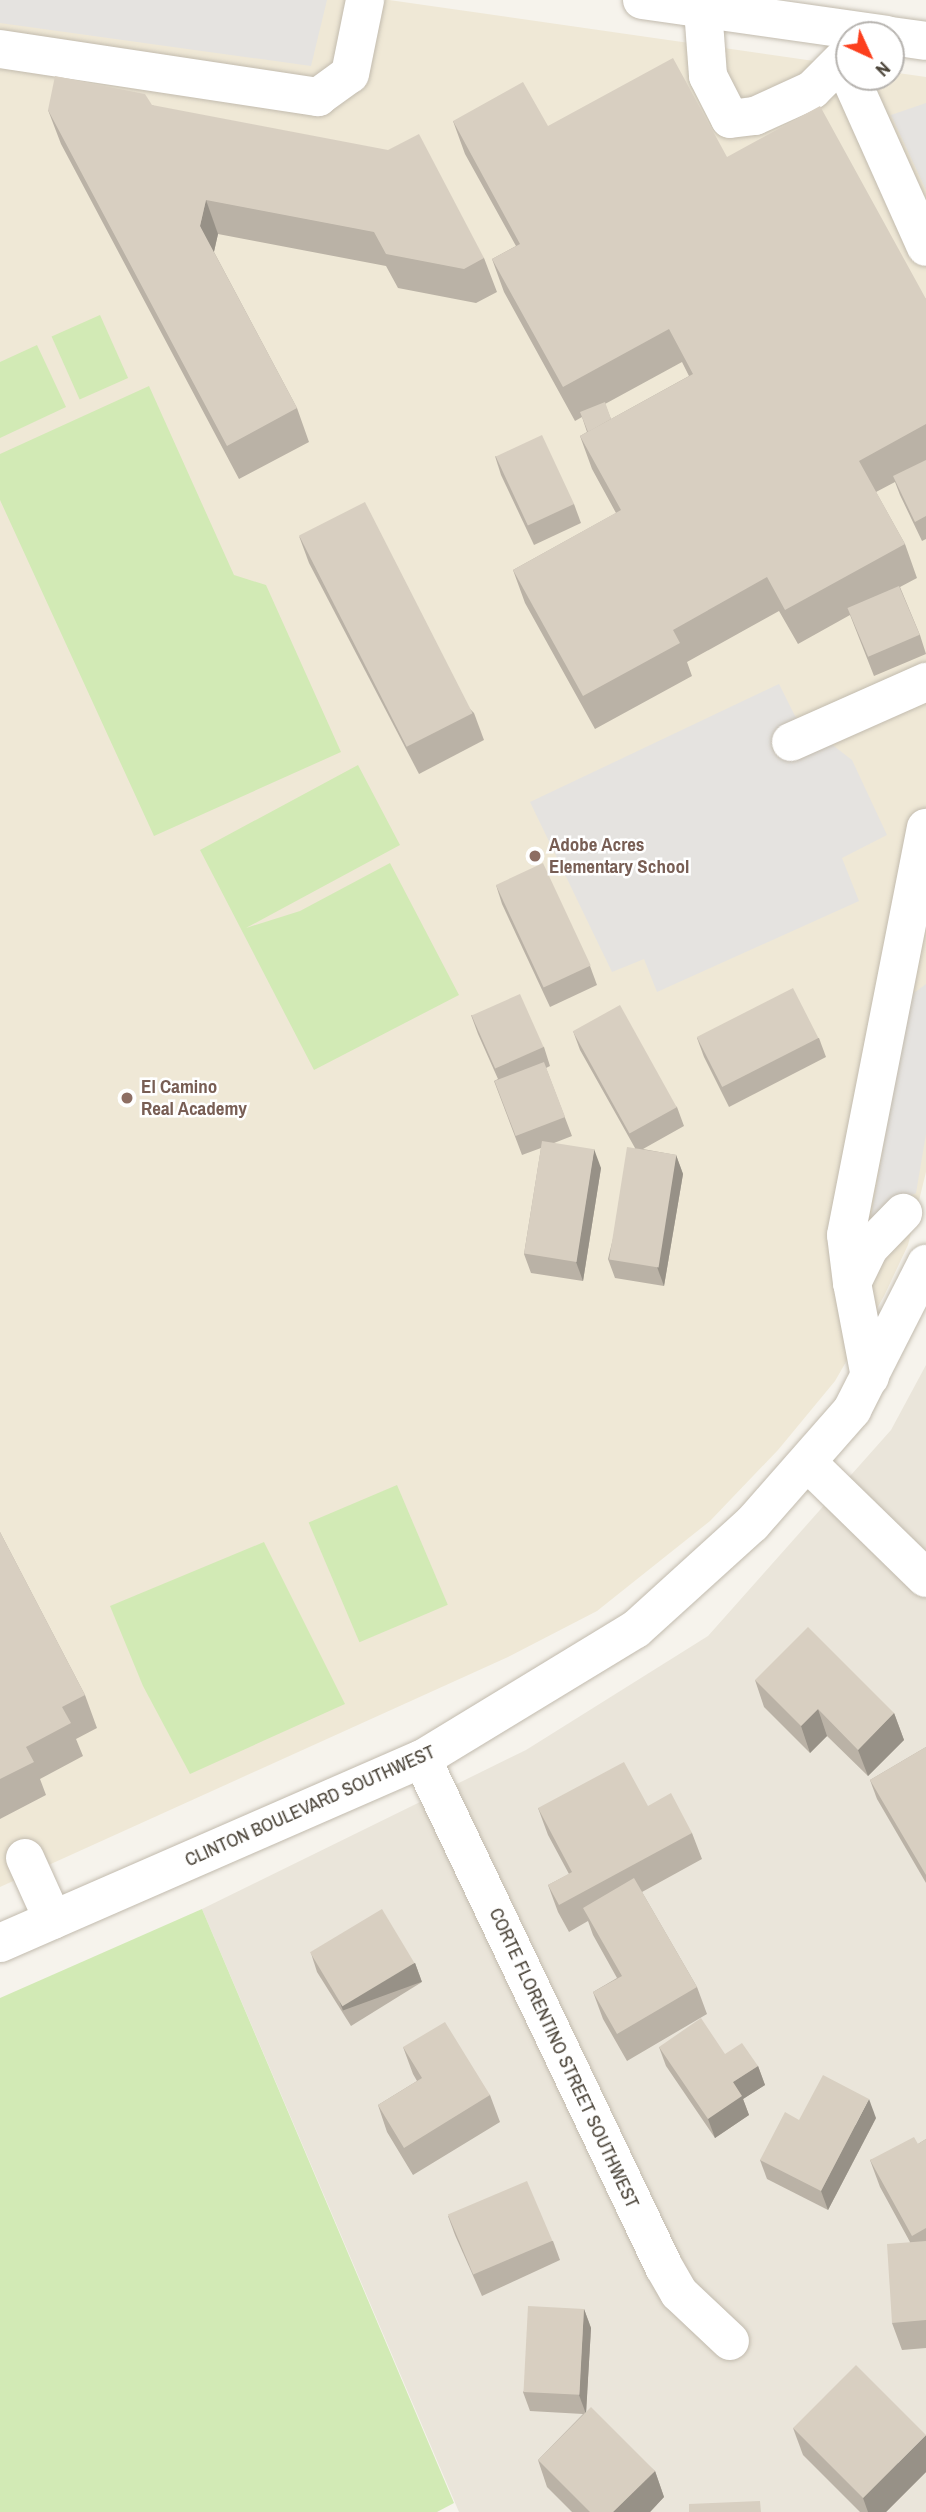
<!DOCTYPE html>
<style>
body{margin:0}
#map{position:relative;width:926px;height:2512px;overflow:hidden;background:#f6f3ec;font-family:"Archivo Narrow",sans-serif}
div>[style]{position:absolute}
.residential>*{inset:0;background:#eae5da}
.education>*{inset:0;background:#efe8d6}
.green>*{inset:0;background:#d2eab5;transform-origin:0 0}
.parking>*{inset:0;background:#e5e3e0}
.roads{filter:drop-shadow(0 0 2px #c2bbae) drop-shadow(0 0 2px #c2bbae)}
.minor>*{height:38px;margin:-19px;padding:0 19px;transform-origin:19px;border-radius:19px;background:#fff}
.wall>*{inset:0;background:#bab2a6}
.shaded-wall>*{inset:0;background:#979187;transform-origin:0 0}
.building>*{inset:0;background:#d8cfc1;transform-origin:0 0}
.dots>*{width:19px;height:19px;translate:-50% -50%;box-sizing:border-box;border:4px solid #fff;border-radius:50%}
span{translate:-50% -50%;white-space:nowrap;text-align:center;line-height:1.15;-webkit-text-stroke:5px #fff;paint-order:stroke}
.education-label{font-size:19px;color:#785e54;font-weight:700}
.left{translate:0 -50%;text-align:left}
.street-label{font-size:19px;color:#4b4439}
.north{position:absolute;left:835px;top:21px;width:70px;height:70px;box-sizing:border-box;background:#fff;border:2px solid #b7b4b0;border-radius:50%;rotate:135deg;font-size:19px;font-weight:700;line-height:28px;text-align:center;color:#4b4439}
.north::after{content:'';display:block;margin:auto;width:24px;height:32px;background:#fc3f1d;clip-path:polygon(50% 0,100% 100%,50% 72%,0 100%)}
</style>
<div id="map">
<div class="residential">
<div style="clip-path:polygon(926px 1365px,926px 2512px,459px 2512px,202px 1909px,526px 1750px,708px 1636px,891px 1430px)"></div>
</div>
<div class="education">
<div style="clip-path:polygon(0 0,389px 0,849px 66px,849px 77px,891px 77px,891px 72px,926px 77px,926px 1172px,908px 1245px,884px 1296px,835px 1381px,778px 1450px,710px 1521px,597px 1611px,508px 1657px,0 1887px)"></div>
</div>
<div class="green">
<div style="left:100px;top:315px;width:69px;height:53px;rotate:66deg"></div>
<div style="clip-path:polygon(37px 345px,66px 407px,0 438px,0 362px)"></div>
<div style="clip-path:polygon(149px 386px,234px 575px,266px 585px,341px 752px,154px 836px,0 500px,0 454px)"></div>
<div style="clip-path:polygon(358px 765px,400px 845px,246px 928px,300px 911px,390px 863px,459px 995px,314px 1070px,200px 850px)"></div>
<div style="left:397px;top:1485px;width:130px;height:96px;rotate:67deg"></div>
<div style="clip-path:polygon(264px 1542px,345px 1704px,190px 1774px,143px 1686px,110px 1606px)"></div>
<div style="clip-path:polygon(202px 1909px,454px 2503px,437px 2512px,0 2512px,0 1998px)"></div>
</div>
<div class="parking">
<div style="clip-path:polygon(0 0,327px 0,311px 66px,0 23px)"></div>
<div style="clip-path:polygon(926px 103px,926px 190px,891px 115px)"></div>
<div style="clip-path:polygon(779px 684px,795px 716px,852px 760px,887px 835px,842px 858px,859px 901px,657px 992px,644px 959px,612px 972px,530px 802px)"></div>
<div style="clip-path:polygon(926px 984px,926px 1134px,916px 1193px,871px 1217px,910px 996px)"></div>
</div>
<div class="roads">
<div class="minor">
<div style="left:642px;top:0;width:247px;rotate:8.1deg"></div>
<div style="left:703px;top:9px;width:67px;rotate:85.7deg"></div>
<div style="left:708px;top:76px;width:48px;rotate:62.9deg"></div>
<div style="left:730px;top:119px;width:25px;rotate:-7deg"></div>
<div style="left:755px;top:116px;width:63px;rotate:-24.5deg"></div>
<div style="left:812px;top:90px;width:42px;rotate:-45deg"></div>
<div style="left:891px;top:36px;width:35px;rotate:8deg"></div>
<div style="left:0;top:49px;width:322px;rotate:8.6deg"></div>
<div style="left:318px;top:97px;width:39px;rotate:-36deg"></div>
<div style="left:350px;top:74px;width:76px;rotate:-78.5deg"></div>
<div style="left:850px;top:77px;width:186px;rotate:65.9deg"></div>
<div style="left:791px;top:742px;width:148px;rotate:-24deg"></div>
<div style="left:852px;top:1283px;width:48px;rotate:-97.1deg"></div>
<div style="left:846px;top:1235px;width:415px;rotate:-78.9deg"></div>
<div style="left:870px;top:1377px;width:96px;rotate:-100.8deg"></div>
<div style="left:852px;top:1283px;width:39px;rotate:-64deg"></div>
<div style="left:869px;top:1248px;width:49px;rotate:-45.8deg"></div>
<div style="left:809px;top:1464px;width:163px;rotate:44.3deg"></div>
<div style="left:422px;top:1759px;width:563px;rotate:64.53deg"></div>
<div style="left:664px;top:2267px;width:30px;rotate:60deg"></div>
<div style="left:679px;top:2293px;width:70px;rotate:43.3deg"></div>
<div style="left:25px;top:1858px;width:68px;rotate:65.7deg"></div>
<div style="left:0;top:1943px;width:460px;rotate:-23.6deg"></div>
<div style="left:422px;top:1759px;width:250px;rotate:-31.3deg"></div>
<div style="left:636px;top:1629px;width:156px;rotate:-42.2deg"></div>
<div style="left:752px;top:1524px;width:152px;rotate:-48.7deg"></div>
<div style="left:852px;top:1410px;width:164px;rotate:-63.1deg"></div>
</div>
</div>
<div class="wall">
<div style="clip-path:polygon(152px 105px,484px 258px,497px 292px,476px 303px,398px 288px,386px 266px,218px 234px,214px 252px,297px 408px,309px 442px,239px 479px,61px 144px,48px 110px)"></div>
<div style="clip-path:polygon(evenodd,453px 121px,548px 126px,727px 157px,926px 299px,926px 539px,922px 541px,900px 495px,895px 482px,876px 492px,905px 544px,917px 578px,900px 587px,920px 635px,926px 654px,874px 676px,850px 615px,798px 644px,779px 611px,687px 662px,692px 676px,595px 729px,525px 603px,513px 570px,616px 513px,592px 469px,580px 436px,587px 432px,582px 417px,575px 421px,504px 292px,492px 259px,516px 246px,465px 154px,453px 121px,682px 362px,689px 376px,611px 419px,605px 404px,682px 362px)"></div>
<div style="clip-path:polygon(495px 456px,574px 504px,581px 523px,534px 545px,501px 475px)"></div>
<div style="clip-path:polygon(299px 536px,474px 713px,484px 740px,419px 774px,309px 563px)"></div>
<div style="clip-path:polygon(496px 885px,590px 966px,597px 985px,550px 1007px,502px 904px)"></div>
<div style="clip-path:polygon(471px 1015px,544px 1047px,550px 1066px,546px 1068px,572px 1136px,554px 1143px,601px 1168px,583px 1281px,531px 1273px,524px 1254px,541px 1148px,522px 1155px,494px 1081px,498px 1079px,478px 1034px)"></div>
<div style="clip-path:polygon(573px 1031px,677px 1107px,684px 1126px,643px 1149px,676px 1155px,683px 1174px,664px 1286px,615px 1278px,608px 1259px,635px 1148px,580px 1050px)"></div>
<div style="clip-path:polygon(697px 1038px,819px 1038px,826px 1057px,729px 1107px,704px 1057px)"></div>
<div style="clip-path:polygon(0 1532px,85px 1695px,97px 1728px,76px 1739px,83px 1756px,40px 1779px,46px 1795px,0 1819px)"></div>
<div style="clip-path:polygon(755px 1680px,894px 1713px,904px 1740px,868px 1776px,827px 1736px,810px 1753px,764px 1707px)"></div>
<div style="clip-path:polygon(926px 1747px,926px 1883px,877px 1799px,870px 1780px)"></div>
<div style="clip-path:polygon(648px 1806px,692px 1833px,702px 1859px,642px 1892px,697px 1987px,707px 2014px,627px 2061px,603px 2019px,593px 1992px,617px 1978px,593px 1935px,588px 1921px,569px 1932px,558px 1912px,548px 1885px,569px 1874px,548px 1835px,538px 1808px)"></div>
<div style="clip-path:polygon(311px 1953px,415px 1963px,422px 1982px,351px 2026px,317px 1972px)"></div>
<div style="clip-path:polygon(403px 2047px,490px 2095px,500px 2122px,413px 2175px,387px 2132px,378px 2105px,417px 2081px,413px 2074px)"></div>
<div style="clip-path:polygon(659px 2047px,725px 2054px,758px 2066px,765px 2085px,743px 2099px,749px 2115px,715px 2138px,666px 2066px)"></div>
<div style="clip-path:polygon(876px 2118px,828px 2210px,767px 2179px,760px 2160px)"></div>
<div style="clip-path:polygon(926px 2139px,926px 2348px,902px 2350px,892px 2323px,910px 2242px,880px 2187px,870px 2160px,918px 2144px)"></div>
<div style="clip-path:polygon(448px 2216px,553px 2241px,560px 2260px,482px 2296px,455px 2235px)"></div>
<div style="clip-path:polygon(584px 2309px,591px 2328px,586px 2412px,655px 2471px,664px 2497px,650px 2512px,572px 2512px,547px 2487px,538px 2460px,583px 2414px,530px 2411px,523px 2392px)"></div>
<div style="clip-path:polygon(793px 2428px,926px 2472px,886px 2512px,860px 2512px,803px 2455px)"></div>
</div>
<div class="shaded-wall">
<div style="clip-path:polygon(206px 200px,218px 234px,212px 260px,200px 226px)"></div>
<div style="clip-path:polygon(594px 1149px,601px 1168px,583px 1281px,576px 1262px)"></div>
<div style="clip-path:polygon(676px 1155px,683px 1174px,664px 1286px,657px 1267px)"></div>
<div style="clip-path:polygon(818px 1709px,827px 1736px,810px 1753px,801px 1726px)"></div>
<div style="clip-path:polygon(894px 1713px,904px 1740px,868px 1776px,858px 1750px)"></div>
<div style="left:415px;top:1963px;width:20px;height:84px;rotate:70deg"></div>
<div style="clip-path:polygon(758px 2066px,765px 2085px,743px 2099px,749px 2115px,715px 2138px,708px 2119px,733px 2082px)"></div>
<div style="clip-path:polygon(869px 2099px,876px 2118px,828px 2210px,821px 2191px)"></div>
<div style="clip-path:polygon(584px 2309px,591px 2328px,586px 2414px,579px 2395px)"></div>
<div style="clip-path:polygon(926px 2435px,926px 2472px,886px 2512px,868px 2512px,863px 2498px)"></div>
<div style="clip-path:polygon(655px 2471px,664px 2497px,650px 2512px,613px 2512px)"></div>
</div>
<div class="building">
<div style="clip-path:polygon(673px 58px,727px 157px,820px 106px,926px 299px,926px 424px,859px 461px,905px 544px,785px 610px,767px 577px,673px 630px,680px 643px,583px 696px,513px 570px,621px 510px,580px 436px,693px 374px,669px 329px,563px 387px,492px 259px,520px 244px,453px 121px,523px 82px,548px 126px)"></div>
<div style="clip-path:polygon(55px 76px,145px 94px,152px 105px,388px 150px,419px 134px,484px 258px,464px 269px,386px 254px,374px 232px,206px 200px,200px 226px,297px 408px,227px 446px,48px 110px)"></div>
<div style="clip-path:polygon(605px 402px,611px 419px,588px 432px,580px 412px)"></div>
<div style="left:542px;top:435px;width:76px;height:51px;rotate:65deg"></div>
<div style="clip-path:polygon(926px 460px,926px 516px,915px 522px,893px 476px)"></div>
<div style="left:365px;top:502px;width:237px;height:74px;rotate:63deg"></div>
<div style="left:899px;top:586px;width:53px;height:56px;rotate:67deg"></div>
<div style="left:543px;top:863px;width:113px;height:52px;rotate:65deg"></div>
<div style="left:793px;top:988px;width:56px;height:108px;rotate:63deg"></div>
<div style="left:520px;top:994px;width:58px;height:53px;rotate:66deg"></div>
<div style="left:620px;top:1005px;width:117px;height:54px;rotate:61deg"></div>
<div style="left:544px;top:1062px;width:59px;height:53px;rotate:69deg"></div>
<div style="left:542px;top:1141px;width:53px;height:114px;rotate:9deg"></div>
<div style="left:627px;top:1147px;width:50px;height:114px;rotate:9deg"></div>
<div style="clip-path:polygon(0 1532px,85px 1695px,62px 1707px,71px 1723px,26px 1747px,34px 1762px,0 1779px)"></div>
<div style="clip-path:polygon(808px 1627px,894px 1713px,858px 1750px,818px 1709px,801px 1726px,755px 1680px)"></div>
<div style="clip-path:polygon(926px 1747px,926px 1875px,870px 1780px)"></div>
<div style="clip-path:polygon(624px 1762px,648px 1806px,671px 1793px,692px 1833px,559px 1905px,548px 1885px,572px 1872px,538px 1808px)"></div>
<div style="clip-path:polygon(634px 1878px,697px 1987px,617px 2034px,593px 1992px,622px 1976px,583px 1908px)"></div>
<div style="left:382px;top:1909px;width:63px;height:84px;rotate:59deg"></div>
<div style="clip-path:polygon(701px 2018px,725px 2054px,742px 2043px,758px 2066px,733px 2082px,742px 2096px,708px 2119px,659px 2047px)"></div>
<div style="clip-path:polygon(445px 2022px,490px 2095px,404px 2148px,378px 2105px,422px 2078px,403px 2047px)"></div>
<div style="clip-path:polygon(823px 2075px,869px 2099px,821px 2191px,760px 2160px,785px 2112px,799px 2120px)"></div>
<div style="clip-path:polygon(914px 2137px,918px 2144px,926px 2139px,926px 2228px,912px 2236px,870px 2160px)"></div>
<div style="left:527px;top:2181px;width:65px;height:86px;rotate:67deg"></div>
<div style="clip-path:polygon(926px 2241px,926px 2320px,892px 2323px,887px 2244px)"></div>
<div style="left:528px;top:2306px;width:56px;height:86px;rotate:3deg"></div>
<div style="left:856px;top:2365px;width:99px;height:89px;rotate:45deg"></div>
<div style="clip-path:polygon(591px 2407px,655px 2471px,613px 2512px,590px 2512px,538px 2460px)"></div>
<div style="clip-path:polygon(760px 2501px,761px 2512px,689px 2512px,689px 2504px)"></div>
</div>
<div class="dots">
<div style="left:535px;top:856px;background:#8d6e63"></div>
<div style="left:127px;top:1098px;background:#8d6e63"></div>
</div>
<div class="education-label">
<span class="left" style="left:549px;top:856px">Adobe Acres<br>Elementary School</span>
<span class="left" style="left:141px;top:1098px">El Camino<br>Real Academy</span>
</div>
<div class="street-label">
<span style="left:310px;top:1806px;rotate:-24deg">CLINTON BOULEVARD SOUTHWEST</span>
<span style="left:564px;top:2058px;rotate:65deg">CORTE FLORENTINO STREET SOUTHWEST</span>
</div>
<div class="north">N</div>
</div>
